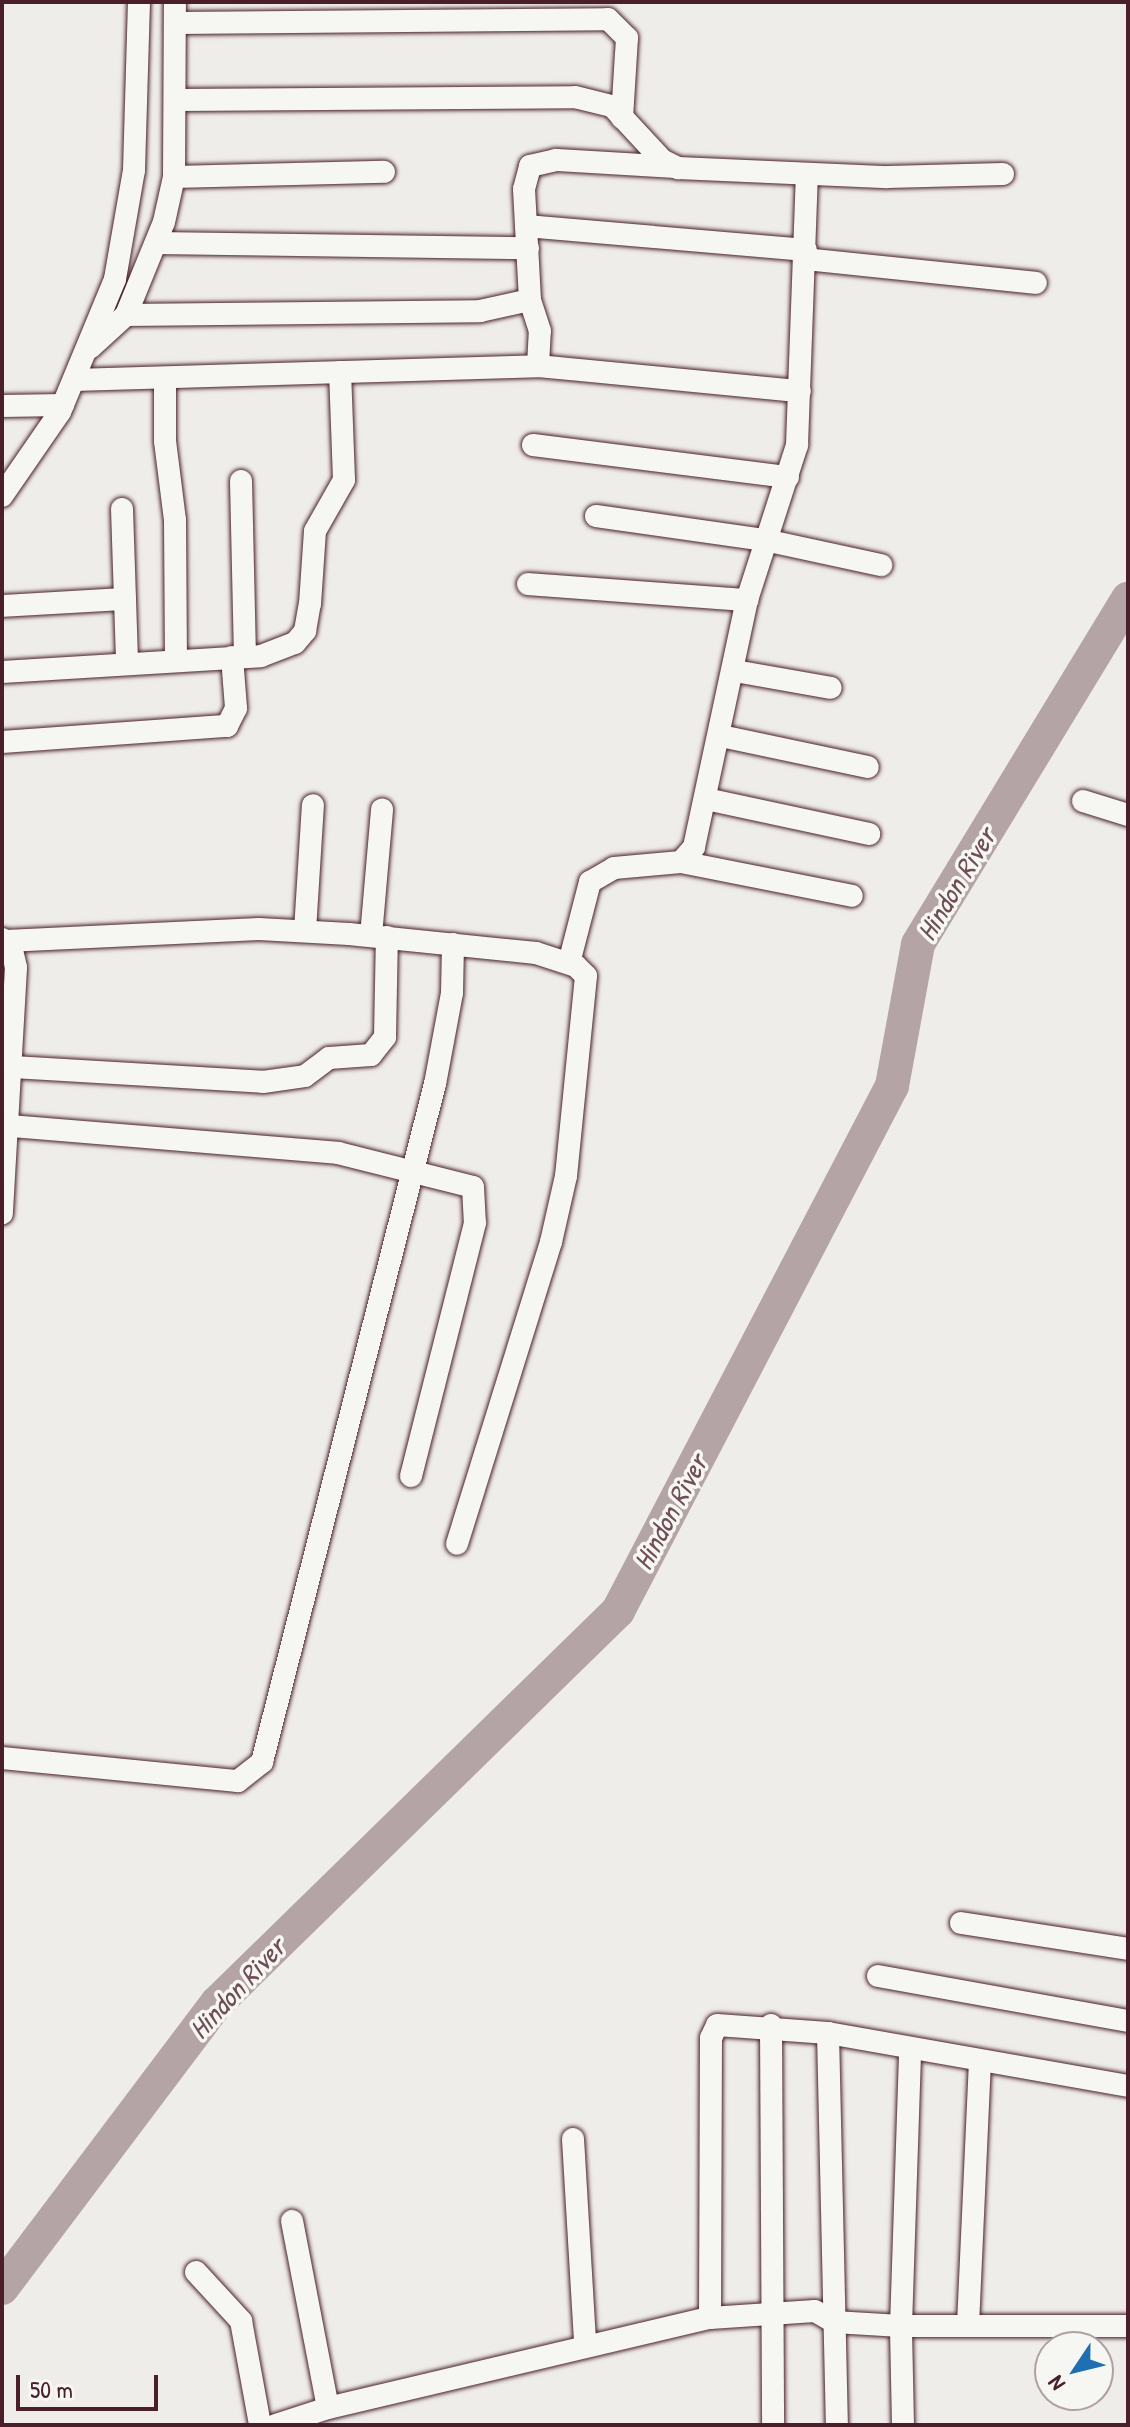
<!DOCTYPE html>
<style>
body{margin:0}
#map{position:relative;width:1130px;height:2427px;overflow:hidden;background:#efedea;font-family:"Patrick Hand",sans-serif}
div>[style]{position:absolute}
.river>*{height:34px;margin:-17px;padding:0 17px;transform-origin:17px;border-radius:17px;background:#b4a4a5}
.roads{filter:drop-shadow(0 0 2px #4a1f2b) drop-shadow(0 0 2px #4a1f2b)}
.minor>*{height:22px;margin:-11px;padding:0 11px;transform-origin:11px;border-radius:11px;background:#f6f6f2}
span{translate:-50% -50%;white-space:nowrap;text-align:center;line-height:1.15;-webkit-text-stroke:7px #f6f6f2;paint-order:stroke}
.water-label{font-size:28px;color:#6f4e56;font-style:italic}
.frame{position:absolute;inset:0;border:4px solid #4a1f2b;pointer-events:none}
.north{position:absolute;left:1034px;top:2331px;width:80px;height:80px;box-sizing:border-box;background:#f6f6f2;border:2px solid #b1a0a2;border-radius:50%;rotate:235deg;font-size:22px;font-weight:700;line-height:32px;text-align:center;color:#4a1f2b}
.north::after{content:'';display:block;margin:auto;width:28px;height:36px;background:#1f6fb2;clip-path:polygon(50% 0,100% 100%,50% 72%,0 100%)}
.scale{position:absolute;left:16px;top:2375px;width:142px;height:36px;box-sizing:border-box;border:4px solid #4a1f2b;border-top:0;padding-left:10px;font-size:24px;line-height:28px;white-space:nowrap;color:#4a1f2b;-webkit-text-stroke:6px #f6f6f2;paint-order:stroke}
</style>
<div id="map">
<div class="river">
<div style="left:2px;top:2288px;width:357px;rotate:-53deg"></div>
<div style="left:217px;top:2003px;width:561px;rotate:-44.35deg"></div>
<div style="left:618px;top:1611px;width:592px;rotate:-62.44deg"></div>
<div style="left:892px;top:1086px;width:144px;rotate:-79.6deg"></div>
<div style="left:918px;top:944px;width:404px;rotate:-58.7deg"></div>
</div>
<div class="roads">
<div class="minor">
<div style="left:176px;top:23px;width:432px;rotate:-0.5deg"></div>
<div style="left:608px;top:19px;width:27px;rotate:45deg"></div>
<div style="left:627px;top:38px;width:80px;rotate:93.6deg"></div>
<div style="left:177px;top:100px;width:398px;rotate:-0.4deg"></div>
<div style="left:575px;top:97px;width:38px;rotate:14deg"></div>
<div style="left:612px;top:106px;width:74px;rotate:47.2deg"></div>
<div style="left:662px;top:160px;width:18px;rotate:27deg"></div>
<div style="left:678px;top:168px;width:210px;rotate:2.5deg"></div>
<div style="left:888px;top:177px;width:115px;rotate:-1.5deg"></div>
<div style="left:174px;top:177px;width:210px;rotate:-1.4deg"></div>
<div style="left:526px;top:226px;width:281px;rotate:4.9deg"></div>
<div style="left:156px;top:243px;width:372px;rotate:0.8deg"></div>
<div style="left:805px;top:259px;width:232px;rotate:5.9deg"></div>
<div style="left:126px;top:315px;width:354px;rotate:-0.6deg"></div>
<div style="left:480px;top:311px;width:51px;rotate:-12.4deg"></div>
<div style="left:90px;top:348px;width:49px;rotate:-42.5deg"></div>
<div style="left:126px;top:315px;width:100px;rotate:-67.8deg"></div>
<div style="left:164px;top:222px;width:46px;rotate:-77.5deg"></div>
<div style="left:174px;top:177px;width:175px;rotate:-89.7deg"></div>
<div style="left:538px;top:366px;width:35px;rotate:-87deg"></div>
<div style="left:540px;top:331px;width:33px;rotate:-108deg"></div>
<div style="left:530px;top:300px;width:111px;rotate:-93.1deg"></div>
<div style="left:524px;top:189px;width:24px;rotate:-75deg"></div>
<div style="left:530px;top:166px;width:27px;rotate:-13deg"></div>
<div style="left:556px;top:160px;width:117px;rotate:3.4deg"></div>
<div style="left:165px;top:378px;width:63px;rotate:90deg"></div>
<div style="left:165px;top:441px;width:80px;rotate:82.8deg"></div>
<div style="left:175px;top:520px;width:140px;rotate:89.6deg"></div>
<div style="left:74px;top:380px;width:464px;rotate:-1.7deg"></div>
<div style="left:538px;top:366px;width:263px;rotate:5.5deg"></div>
<div style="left:2px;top:406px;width:61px;rotate:-0.9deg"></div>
<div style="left:533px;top:445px;width:257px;rotate:7.2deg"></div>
<div style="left:241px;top:481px;width:175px;rotate:88.7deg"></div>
<div style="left:2px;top:496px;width:102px;rotate:-55.4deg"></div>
<div style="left:60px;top:412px;width:144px;rotate:-67.5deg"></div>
<div style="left:115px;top:279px;width:111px;rotate:-80.1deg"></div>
<div style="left:134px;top:170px;width:168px;rotate:-88.3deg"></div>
<div style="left:122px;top:509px;width:154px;rotate:88.1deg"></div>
<div style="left:596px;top:516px;width:171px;rotate:8.1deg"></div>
<div style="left:765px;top:540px;width:119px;rotate:12.2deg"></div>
<div style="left:528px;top:584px;width:220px;rotate:4.2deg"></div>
<div style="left:2px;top:606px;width:123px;rotate:-3.3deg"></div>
<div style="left:735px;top:671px;width:97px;rotate:10deg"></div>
<div style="left:2px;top:672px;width:259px;rotate:-3.5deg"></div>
<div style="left:261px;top:656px;width:36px;rotate:-21deg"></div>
<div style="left:295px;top:643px;width:16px;rotate:-50deg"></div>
<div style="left:305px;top:631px;width:27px;rotate:-80deg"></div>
<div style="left:310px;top:604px;width:73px;rotate:-86.1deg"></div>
<div style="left:315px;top:531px;width:59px;rotate:-60.4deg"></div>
<div style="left:344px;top:480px;width:108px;rotate:-92.1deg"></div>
<div style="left:721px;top:736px;width:150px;rotate:11.9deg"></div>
<div style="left:2px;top:742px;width:226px;rotate:-4.1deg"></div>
<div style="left:227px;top:726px;width:20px;rotate:-63deg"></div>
<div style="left:236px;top:708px;width:51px;rotate:-94.5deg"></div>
<div style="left:706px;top:799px;width:167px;rotate:12.1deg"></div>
<div style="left:1083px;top:801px;width:47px;rotate:17.3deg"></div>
<div style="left:681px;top:862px;width:174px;rotate:11.2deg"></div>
<div style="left:305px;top:931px;width:126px;rotate:-86.4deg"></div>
<div style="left:371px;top:936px;width:127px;rotate:-85deg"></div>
<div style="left:2px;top:939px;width:15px;rotate:48deg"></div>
<div style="left:12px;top:950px;width:18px;rotate:77deg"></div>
<div style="left:16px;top:968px;width:246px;rotate:93.3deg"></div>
<div style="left:6px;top:941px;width:253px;rotate:-2.7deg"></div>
<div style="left:259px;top:929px;width:90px;rotate:3.2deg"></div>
<div style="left:349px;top:934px;width:188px;rotate:5.8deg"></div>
<div style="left:536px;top:953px;width:42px;rotate:18deg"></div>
<div style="left:576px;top:966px;width:14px;rotate:45deg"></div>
<div style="left:586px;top:976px;width:201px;rotate:95.7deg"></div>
<div style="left:566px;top:1176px;width:68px;rotate:102.8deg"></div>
<div style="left:551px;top:1242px;width:316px;rotate:107.3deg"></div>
<div style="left:569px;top:963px;width:84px;rotate:-75.5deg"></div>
<div style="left:590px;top:882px;width:28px;rotate:-30deg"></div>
<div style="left:614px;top:868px;width:67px;rotate:-5.1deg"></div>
<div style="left:681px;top:862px;width:20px;rotate:-49deg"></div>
<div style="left:694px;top:847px;width:253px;rotate:-77.9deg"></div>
<div style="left:747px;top:600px;width:163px;rotate:-72.1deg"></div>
<div style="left:797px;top:445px;width:271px;rotate:-87.9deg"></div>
<div style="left:13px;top:1067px;width:250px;rotate:3.4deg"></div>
<div style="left:263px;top:1082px;width:42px;rotate:-8.1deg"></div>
<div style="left:305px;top:1076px;width:30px;rotate:-37deg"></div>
<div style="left:329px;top:1058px;width:42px;rotate:-4.1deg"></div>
<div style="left:371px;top:1055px;width:23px;rotate:-52deg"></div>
<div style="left:385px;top:1037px;width:100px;rotate:-88.9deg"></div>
<div style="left:11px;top:1126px;width:328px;rotate:4.7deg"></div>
<div style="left:338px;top:1153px;width:139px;rotate:14.1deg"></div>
<div style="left:473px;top:1187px;width:36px;rotate:87deg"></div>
<div style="left:475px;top:1223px;width:261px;rotate:104.2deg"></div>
<div style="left:2px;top:1758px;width:237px;rotate:5.6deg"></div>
<div style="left:238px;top:1781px;width:31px;rotate:-38deg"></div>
<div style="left:262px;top:1762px;width:700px;rotate:-75.69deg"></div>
<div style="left:435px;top:1084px;width:93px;rotate:-79.4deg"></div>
<div style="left:452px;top:993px;width:49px;rotate:-88.8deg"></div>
<div style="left:961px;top:1923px;width:169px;rotate:8.8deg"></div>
<div style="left:878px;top:1976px;width:254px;rotate:10.2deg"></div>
<div style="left:771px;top:2025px;width:400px;rotate:89.7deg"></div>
<div style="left:828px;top:2033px;width:392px;rotate:88.7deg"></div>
<div style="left:573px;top:2139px;width:205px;rotate:86.6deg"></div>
<div style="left:292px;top:2221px;width:190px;rotate:79.1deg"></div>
<div style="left:196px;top:2272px;width:67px;rotate:47.4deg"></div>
<div style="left:241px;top:2321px;width:106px;rotate:79.6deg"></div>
<div style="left:710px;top:2318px;width:280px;rotate:-89.8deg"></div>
<div style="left:711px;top:2038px;width:14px;rotate:-65deg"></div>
<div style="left:717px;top:2025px;width:111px;rotate:4.1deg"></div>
<div style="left:828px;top:2033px;width:305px;rotate:10deg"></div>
<div style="left:968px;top:2325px;width:263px;rotate:-87.4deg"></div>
<div style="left:276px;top:2425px;width:55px;rotate:-18.1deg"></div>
<div style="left:328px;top:2408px;width:392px;rotate:-13.3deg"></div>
<div style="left:710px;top:2318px;width:105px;rotate:-3.8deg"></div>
<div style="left:815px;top:2311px;width:22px;rotate:30deg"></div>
<div style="left:834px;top:2322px;width:67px;rotate:3.4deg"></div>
<div style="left:901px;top:2326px;width:227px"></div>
<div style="left:903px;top:2425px;width:99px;rotate:-91.2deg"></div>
<div style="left:901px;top:2326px;width:276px;rotate:-88.1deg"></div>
</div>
</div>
<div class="water-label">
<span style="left:956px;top:884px;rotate:-59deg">Hindon River</span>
<span style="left:670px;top:1512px;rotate:-62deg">Hindon River</span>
<span style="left:237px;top:1988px;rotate:-47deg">Hindon River</span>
</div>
<div class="frame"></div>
<div class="north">N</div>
<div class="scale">50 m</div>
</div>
